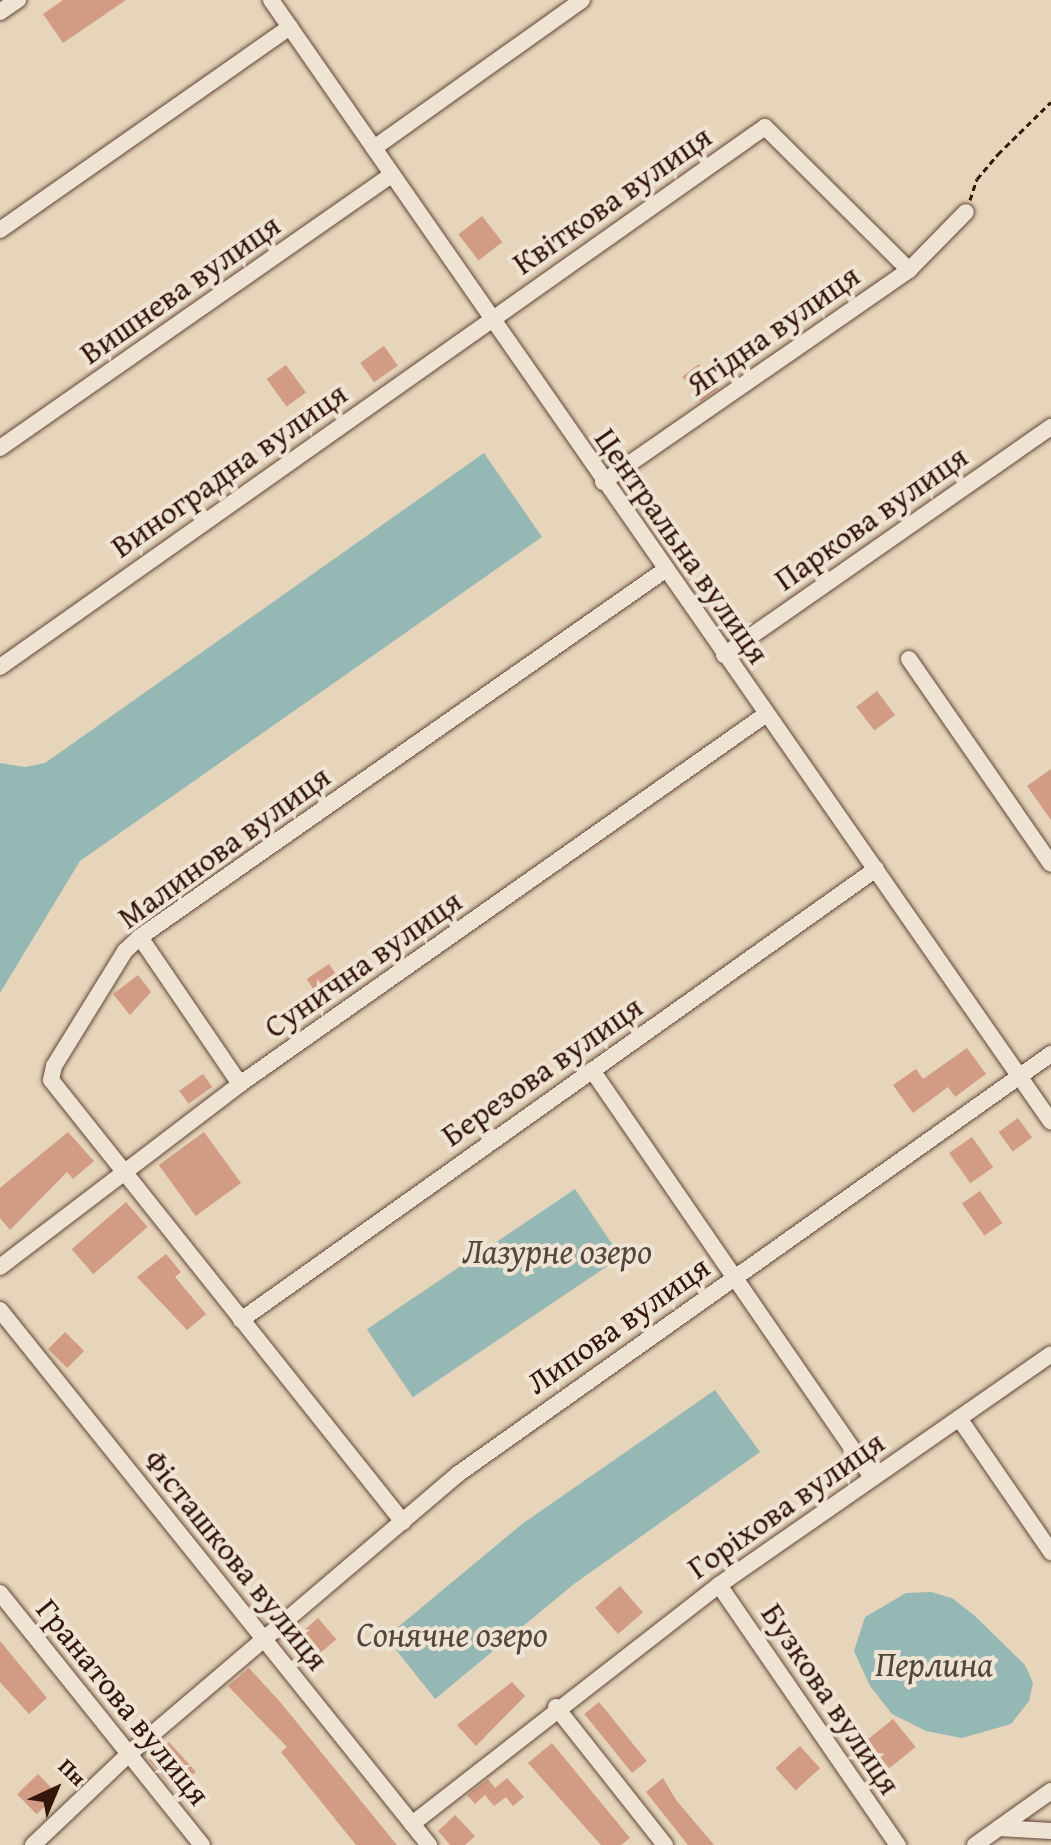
<!DOCTYPE html>
<meta charset="utf-8">
<style>
body{margin:0}
#map{position:relative;width:1051px;height:1845px;overflow:hidden;background:#e6d4bb;font-family:"Gentium Book Plus",serif}
div>[style]{position:absolute}
.water>*{inset:0;background:#96b8b4;transform-origin:0 0}
.building>*{inset:0;background:#d29b84;transform-origin:0 0}
.path>*{height:3px;margin-top:-1.5px;transform-origin:0;background:repeating-linear-gradient(90deg,#35160a 0 6px,transparent 0 10px)}
.roads{filter:drop-shadow(0 0 2px #614636) drop-shadow(0 0 2px #614636)}
.street>*{height:16px;margin:-8px;padding:0 8px;transform-origin:8px;border-radius:8px;background:#efe3d3}
span{translate:-50% -50%;white-space:nowrap;text-align:center;line-height:1.15;-webkit-text-stroke:8px #efe3d3;paint-order:stroke}
.street-label{font-size:32px;color:#35160a}
.water-label{font-size:34px;color:#52473d;font-style:italic}
.north{position:absolute;left:16px;top:1749px;width:80px;height:80px;-webkit-text-stroke:6px #efe3d3;paint-order:stroke;rotate:44deg;font-size:22px;font-weight:700;line-height:32px;text-align:center;color:#35160a}
.north::after{content:'';display:block;margin:auto;width:28px;height:36px;background:#35160a;clip-path:polygon(50% 0,100% 100%,50% 72%,0 100%)}
</style>
<div id="map">
<div class="water">
<div style="clip-path:polygon(484px 453px,542px 537px,80px 861px,0 993px,0 763px,25px 767px,45px 763px)"></div>
<div style="left:575px;top:1189px;width:82px;height:251px;rotate:56deg"></div>
<div style="clip-path:polygon(715px 1390px,760px 1452px,574px 1584px,435px 1699px,386px 1637px,522px 1524px)"></div>
<div style="clip-path:polygon(931px 1592px,952px 1598px,975px 1616px,1025px 1665px,1033px 1683px,1029px 1701px,1011px 1724px,962px 1738px,926px 1731px,892px 1714px,870px 1686px,854px 1651px,865px 1617px,906px 1593px)"></div>
</div>
<div class="building">
<div style="clip-path:polygon(63px 0,126px 0,63px 43px,43px 14px)"></div>
<div style="left:482px;top:216px;width:33px;height:30px;rotate:52deg"></div>
<div style="left:384px;top:346px;width:24px;height:29px;rotate:55deg"></div>
<div style="left:699px;top:364px;width:31px;height:21px;rotate:53deg"></div>
<div style="left:286px;top:365px;width:34px;height:24px;rotate:54deg"></div>
<div style="left:877px;top:691px;width:30px;height:26px;rotate:53deg"></div>
<div style="clip-path:polygon(1051px 769px,1051px 820px,1027px 786px)"></div>
<div style="left:329px;top:964px;width:22px;height:27px;rotate:56deg"></div>
<div style="clip-path:polygon(138px 975px,151px 992px,130px 1015px,113px 994px)"></div>
<div style="clip-path:polygon(967px 1048px,986px 1074px,955px 1097px,948px 1087px,913px 1113px,893px 1085px,916px 1069px,923px 1079px)"></div>
<div style="left:203px;top:1074px;width:16px;height:29px;rotate:55deg"></div>
<div style="left:1018px;top:1118px;width:24px;height:24px;rotate:54deg"></div>
<div style="clip-path:polygon(68px 1132px,94px 1161px,73px 1179px,67px 1172px,10px 1230px,0 1218px,0 1188px)"></div>
<div style="left:204px;top:1132px;width:63px;height:56px;rotate:54deg"></div>
<div style="left:972px;top:1137px;width:37px;height:28px;rotate:55deg"></div>
<div style="left:980px;top:1191px;width:39px;height:22px;rotate:55deg"></div>
<div style="left:126px;top:1202px;width:33px;height:72px;rotate:49deg"></div>
<div style="clip-path:polygon(166px 1254px,181px 1272px,175px 1277px,206px 1314px,187px 1330px,137px 1277px)"></div>
<div style="left:65px;top:1332px;width:27px;height:24px;rotate:45deg"></div>
<div style="left:620px;top:1586px;width:35px;height:33px;rotate:49deg"></div>
<div style="left:318px;top:1618px;width:28px;height:30px;rotate:49deg"></div>
<div style="clip-path:polygon(0 1641px,47px 1698px,29px 1714px,0 1682px)"></div>
<div style="clip-path:polygon(249px 1668px,281px 1703px,397px 1845px,356px 1845px,281px 1752px,287px 1747px,228px 1686px)"></div>
<div style="clip-path:polygon(512px 1682px,525px 1696px,476px 1746px,457px 1725px)"></div>
<div style="left:599px;top:1702px;width:76px;height:19px;rotate:51deg"></div>
<div style="left:893px;top:1719px;width:36px;height:34px;rotate:51deg"></div>
<div style="left:169px;top:1742px;width:40px;height:27px;rotate:48deg"></div>
<div style="clip-path:polygon(552px 1743px,630px 1838px,621px 1845px,601px 1845px,528px 1763px)"></div>
<div style="left:800px;top:1746px;width:30px;height:33px;rotate:48deg"></div>
<div style="left:38px;top:1774px;width:28px;height:29px;rotate:46deg"></div>
<div style="clip-path:polygon(507px 1778px,524px 1797px,513px 1806px,506px 1797px,494px 1806px,485px 1795px,475px 1804px,467px 1795px,488px 1779px,495px 1788px)"></div>
<div style="clip-path:polygon(663px 1778px,676px 1800px,714px 1845px,688px 1845px,646px 1792px)"></div>
<div style="clip-path:polygon(455px 1815px,475px 1836px,465px 1845px,450px 1845px,438px 1831px)"></div>
</div>
<div class="path">
<div style="left:970px;top:200px;width:22px;rotate:-72deg"></div>
<div style="left:977px;top:179px;width:33px;rotate:-50deg"></div>
<div style="left:998px;top:154px;width:74px;rotate:-44.5deg"></div>
</div>
<div class="roads">
<div class="street">
<div style="left:271px;top:0;width:1366px;rotate:55.19deg"></div>
<div style="left:0;top:12px;width:22px;rotate:-34deg"></div>
<div style="left:374px;top:148px;width:255px;rotate:-35.4deg"></div>
<div style="left:0;top:230px;width:354px;rotate:-35deg"></div>
<div style="left:0;top:448px;width:478px;rotate:-34.9deg"></div>
<div style="left:603px;top:482px;width:372px;rotate:-34.7deg"></div>
<div style="left:909px;top:270px;width:81px;rotate:-45.5deg"></div>
<div style="left:724px;top:655px;width:399px;rotate:-34.9deg"></div>
<div style="left:909px;top:659px;width:249px;rotate:55.3deg"></div>
<div style="left:0;top:667px;width:936px;rotate:-35.22deg"></div>
<div style="left:765px;top:127px;width:203px;rotate:44.8deg"></div>
<div style="left:140px;top:937px;width:178px;rotate:55.8deg"></div>
<div style="left:592px;top:1070px;width:495px;rotate:55.5deg"></div>
<div style="left:0;top:1267px;width:302px;rotate:-37.3deg"></div>
<div style="left:240px;top:1084px;width:642px;rotate:-35.1deg"></div>
<div style="left:0;top:1310px;width:686px;rotate:51.27deg"></div>
<div style="left:241px;top:1320px;width:779px;rotate:-35.38deg"></div>
<div style="left:959px;top:1418px;width:163px;rotate:55.5deg"></div>
<div style="left:403px;top:1522px;width:565px;rotate:-128.53deg"></div>
<div style="left:51px;top:1080px;width:14px;rotate:-78deg"></div>
<div style="left:54px;top:1066px;width:135px;rotate:-58.3deg"></div>
<div style="left:125px;top:951px;width:21px;rotate:-43deg"></div>
<div style="left:140px;top:937px;width:641px;rotate:-34.96deg"></div>
<div style="left:719px;top:1585px;width:316px;rotate:55.5deg"></div>
<div style="left:0;top:1593px;width:323px;rotate:51.3deg"></div>
<div style="left:556px;top:1707px;width:176px;rotate:51.7deg"></div>
<div style="left:412px;top:1824px;width:389px;rotate:-37.9deg"></div>
<div style="left:719px;top:1585px;width:404px;rotate:-34.8deg"></div>
<div style="left:999px;top:1828px;width:52px;rotate:3.3deg"></div>
<div style="left:33px;top:1845px;width:132px;rotate:-43.5deg"></div>
<div style="left:129px;top:1754px;width:432px;rotate:-40.4deg"></div>
<div style="left:458px;top:1474px;width:727px;rotate:-35.31deg"></div>
<div style="left:975px;top:1845px;width:93px;rotate:-35.4deg"></div>
</div>
</div>
<div class="street-label">
<span style="left:612px;top:200px;rotate:-35deg">Квіткова вулиця</span>
<span style="left:180px;top:289px;rotate:-35deg">Вишнева вулиця</span>
<span style="left:773px;top:330px;rotate:-35deg">Ягідна вулиця</span>
<span style="left:229px;top:470px;rotate:-35deg">Виноградна вулиця</span>
<span style="left:871px;top:518px;rotate:-35deg">Паркова вулиця</span>
<span style="left:682px;top:546px;rotate:55deg">Центральна вулиця</span>
<span style="left:224px;top:847px;rotate:-36deg">Малинова вулиця</span>
<span style="left:363px;top:964px;rotate:-35deg">Сунична вулиця</span>
<span style="left:542px;top:1071px;rotate:-35deg">Березова вулиця</span>
<span style="left:618px;top:1325px;rotate:-35deg">Липова вулиця</span>
<span style="left:786px;top:1505px;rotate:-35deg">Горіхова вулиця</span>
<span style="left:236px;top:1560px;rotate:51deg">Фісташкова вулиця</span>
<span style="left:831px;top:1699px;rotate:56deg">Бузкова вулиця</span>
<span style="left:123px;top:1702px;rotate:51deg">Гранатова вулиця</span>
</div>
<div class="water-label">
<span style="left:557px;top:1251px">Лазурне озеро</span>
<span style="left:452px;top:1634px">Сонячне озеро</span>
<span style="left:934px;top:1664px">Перлина</span>
</div>
<div class="north">Пн</div>
</div>
